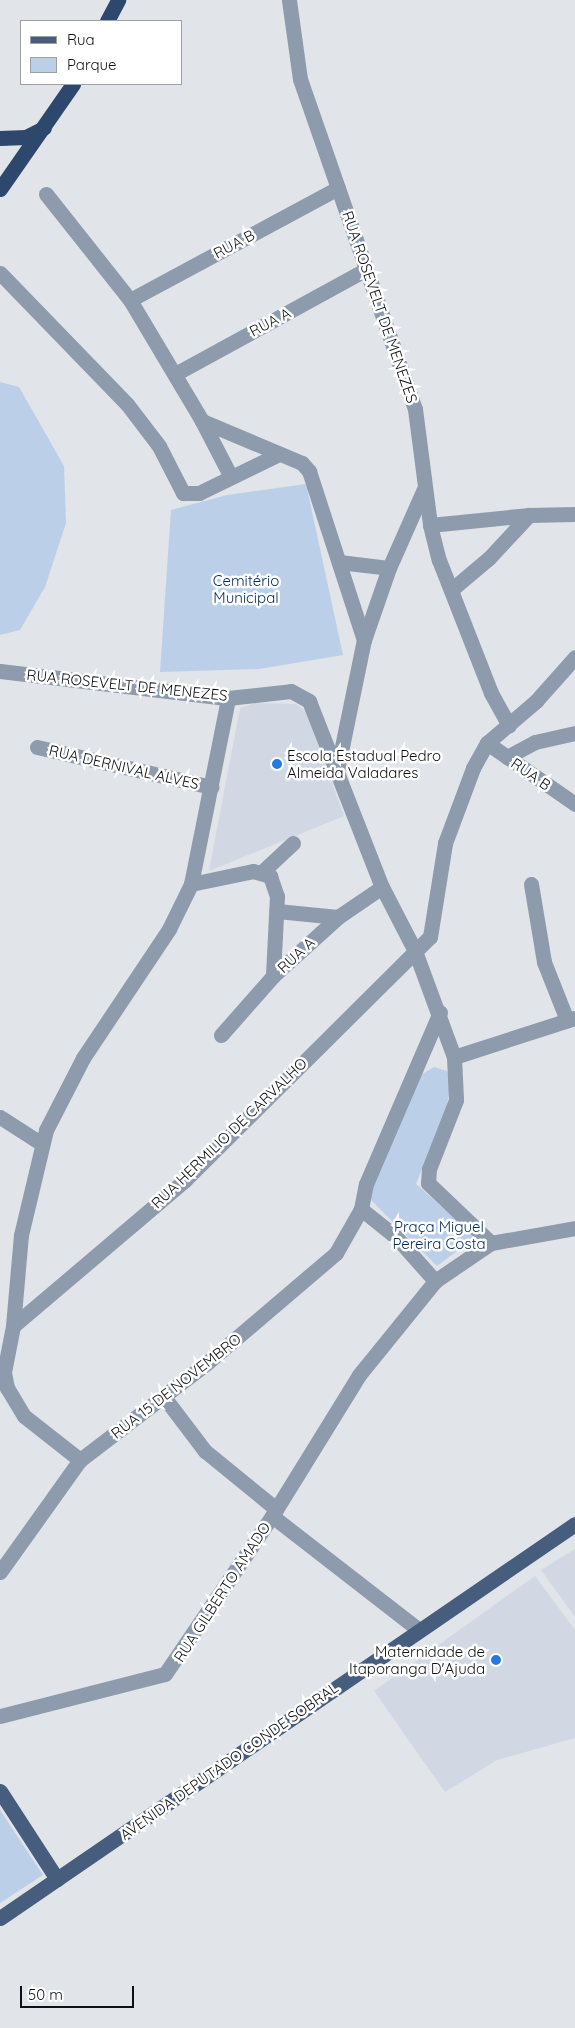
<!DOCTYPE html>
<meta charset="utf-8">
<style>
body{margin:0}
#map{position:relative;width:575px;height:2028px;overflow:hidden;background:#e1e4e8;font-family:Quicksand,sans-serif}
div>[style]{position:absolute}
.built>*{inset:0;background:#d1d8e3}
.green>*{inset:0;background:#bccfe9}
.minor>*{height:15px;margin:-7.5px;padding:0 7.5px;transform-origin:7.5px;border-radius:7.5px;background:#8d9bad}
.major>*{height:15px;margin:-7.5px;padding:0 7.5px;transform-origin:7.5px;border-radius:7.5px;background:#465d7d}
.highway>*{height:15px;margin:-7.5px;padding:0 7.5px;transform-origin:7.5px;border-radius:7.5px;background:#2d486c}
.dots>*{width:14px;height:14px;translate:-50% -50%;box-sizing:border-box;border:2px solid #fff;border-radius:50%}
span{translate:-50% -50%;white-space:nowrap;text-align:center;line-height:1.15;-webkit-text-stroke:5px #fff;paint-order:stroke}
.street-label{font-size:15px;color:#101112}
.park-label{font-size:15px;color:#032b5d}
.poi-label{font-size:15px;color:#101112}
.left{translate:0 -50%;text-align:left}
.right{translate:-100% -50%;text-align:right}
.legend{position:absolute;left:20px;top:20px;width:162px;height:65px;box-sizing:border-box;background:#fff;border:1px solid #9fa0a0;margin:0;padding:6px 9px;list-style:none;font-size:15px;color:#101112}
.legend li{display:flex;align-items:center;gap:10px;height:25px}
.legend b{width:25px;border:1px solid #9fa0a0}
.scale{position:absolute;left:20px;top:1986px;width:114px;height:22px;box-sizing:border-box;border:2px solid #101112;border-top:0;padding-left:6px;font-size:15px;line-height:18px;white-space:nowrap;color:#101112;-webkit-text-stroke:4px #fff;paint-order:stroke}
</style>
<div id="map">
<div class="built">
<div style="clip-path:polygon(255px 703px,296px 704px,306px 712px,344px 816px,209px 871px,240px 708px)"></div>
<div style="clip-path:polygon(575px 1549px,575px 1617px,541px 1570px)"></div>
<div style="clip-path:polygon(535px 1576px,575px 1630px,575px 1738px,497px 1760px,445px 1792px,374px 1691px)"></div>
</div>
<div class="green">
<div style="clip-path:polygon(0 382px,19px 387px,64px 466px,66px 523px,45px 587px,20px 630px,0 635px)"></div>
<div style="clip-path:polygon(306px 484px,343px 655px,259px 669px,160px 672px,171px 510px,227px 495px)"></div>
<div style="clip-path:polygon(434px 1067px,447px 1071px,451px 1083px,446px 1110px,416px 1184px,472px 1233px,472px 1240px,437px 1266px,372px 1201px,368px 1192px,419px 1076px)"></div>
<div style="clip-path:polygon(0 1810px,43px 1875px,0 1903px)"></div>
</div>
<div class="minor">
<div style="left:289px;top:0;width:80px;rotate:82.1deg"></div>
<div style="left:300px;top:79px;width:349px;rotate:70.8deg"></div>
<div style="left:415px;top:409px;width:117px;rotate:82.6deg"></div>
<div style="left:430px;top:525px;width:36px;rotate:76deg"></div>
<div style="left:439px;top:560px;width:143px;rotate:68.6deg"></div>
<div style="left:491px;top:693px;width:37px;rotate:61deg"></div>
<div style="left:46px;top:194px;width:135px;rotate:51.6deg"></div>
<div style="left:130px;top:300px;width:141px;rotate:59.2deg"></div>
<div style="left:202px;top:421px;width:108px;rotate:22.8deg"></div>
<div style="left:302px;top:463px;width:11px;rotate:49deg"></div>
<div style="left:309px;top:471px;width:178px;rotate:72deg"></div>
<div style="left:0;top:273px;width:182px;rotate:45.9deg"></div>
<div style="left:127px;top:404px;width:53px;rotate:52.7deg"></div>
<div style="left:159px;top:446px;width:53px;rotate:62.9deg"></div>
<div style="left:183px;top:493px;width:16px"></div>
<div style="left:199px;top:493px;width:89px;rotate:-26deg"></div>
<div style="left:130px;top:300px;width:236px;rotate:-28.3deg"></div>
<div style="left:175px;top:374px;width:217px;rotate:-28.7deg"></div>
<div style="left:202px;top:421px;width:63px;rotate:62.6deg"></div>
<div style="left:430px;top:525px;width:100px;rotate:-5.8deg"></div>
<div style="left:529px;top:515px;width:46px;rotate:-1.2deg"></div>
<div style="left:339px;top:562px;width:50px;rotate:6.8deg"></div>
<div style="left:451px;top:590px;width:50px;rotate:-40.1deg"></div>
<div style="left:489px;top:558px;width:59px;rotate:-47.1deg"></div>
<div style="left:0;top:671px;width:230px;rotate:6.8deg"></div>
<div style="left:228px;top:698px;width:63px;rotate:-6.3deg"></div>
<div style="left:291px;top:691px;width:21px;rotate:29deg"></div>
<div style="left:309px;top:701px;width:200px;rotate:68.6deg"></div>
<div style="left:382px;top:887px;width:72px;rotate:62.7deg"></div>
<div style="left:415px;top:951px;width:113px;rotate:69.8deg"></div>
<div style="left:454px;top:1057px;width:43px;rotate:87.3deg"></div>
<div style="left:456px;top:1100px;width:74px;rotate:111.4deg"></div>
<div style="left:429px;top:1169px;width:14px;rotate:94deg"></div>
<div style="left:428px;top:1183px;width:87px;rotate:43.6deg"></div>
<div style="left:487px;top:743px;width:107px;rotate:34.7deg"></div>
<div style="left:37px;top:747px;width:179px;rotate:12.9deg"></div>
<div style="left:507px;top:757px;width:32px;rotate:-28deg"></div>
<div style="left:535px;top:742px;width:41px;rotate:-12.7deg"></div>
<div style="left:337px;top:771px;width:134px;rotate:-78.4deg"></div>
<div style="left:364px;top:640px;width:76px;rotate:-70.9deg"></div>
<div style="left:389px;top:568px;width:86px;rotate:-66.1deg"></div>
<div style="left:263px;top:871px;width:41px;rotate:-43deg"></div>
<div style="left:191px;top:884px;width:63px;rotate:-11.8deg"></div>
<div style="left:253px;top:871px;width:18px;rotate:16deg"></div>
<div style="left:270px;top:876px;width:21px;rotate:71deg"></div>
<div style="left:277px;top:896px;width:80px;rotate:92.9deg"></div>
<div style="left:531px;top:884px;width:79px;rotate:80.5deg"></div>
<div style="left:544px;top:962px;width:62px;rotate:68.4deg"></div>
<div style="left:277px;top:911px;width:61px;rotate:5.6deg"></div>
<div style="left:221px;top:1035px;width:79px;rotate:-48.6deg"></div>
<div style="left:273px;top:976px;width:88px;rotate:-42.2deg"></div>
<div style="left:338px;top:917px;width:53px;rotate:-34.3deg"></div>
<div style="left:454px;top:1057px;width:127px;rotate:-17.9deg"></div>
<div style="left:0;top:1117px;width:50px;rotate:32.7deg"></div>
<div style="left:361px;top:1209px;width:45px;rotate:38.7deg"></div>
<div style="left:396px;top:1237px;width:59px;rotate:48.4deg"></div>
<div style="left:13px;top:1326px;width:226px;rotate:-40.3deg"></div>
<div style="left:185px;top:1180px;width:345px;rotate:-44.8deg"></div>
<div style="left:430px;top:937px;width:95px;rotate:-80.9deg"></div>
<div style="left:445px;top:843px;width:80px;rotate:-69.5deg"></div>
<div style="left:473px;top:768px;width:29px;rotate:-61deg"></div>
<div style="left:487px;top:743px;width:65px;rotate:-40.6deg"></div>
<div style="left:536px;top:701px;width:59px;rotate:-48.4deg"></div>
<div style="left:164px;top:1397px;width:68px;rotate:52.8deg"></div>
<div style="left:205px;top:1451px;width:92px;rotate:39.2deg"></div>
<div style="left:80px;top:1460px;width:71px;rotate:-141.8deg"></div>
<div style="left:24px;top:1416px;width:33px;rotate:-121deg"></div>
<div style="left:7px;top:1388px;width:16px;rotate:-101deg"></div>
<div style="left:4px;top:1372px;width:47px;rotate:-78.9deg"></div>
<div style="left:13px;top:1326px;width:91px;rotate:-85deg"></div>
<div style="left:21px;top:1235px;width:108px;rotate:-76.6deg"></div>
<div style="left:46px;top:1130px;width:81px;rotate:-62.8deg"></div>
<div style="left:83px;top:1058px;width:155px;rotate:-56.3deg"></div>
<div style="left:169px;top:929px;width:50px;rotate:-63.9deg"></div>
<div style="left:191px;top:884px;width:190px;rotate:-78.7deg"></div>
<div style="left:272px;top:1516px;width:186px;rotate:37.8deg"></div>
<div style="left:0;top:1572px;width:138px;rotate:-54.5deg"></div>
<div style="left:80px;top:1460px;width:161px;rotate:-37.4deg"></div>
<div style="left:208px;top:1362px;width:168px;rotate:-40.4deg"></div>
<div style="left:336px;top:1253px;width:51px;rotate:-60.4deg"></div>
<div style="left:361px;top:1209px;width:25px;rotate:-79deg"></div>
<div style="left:366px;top:1184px;width:187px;rotate:-66.7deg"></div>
<div style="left:0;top:1716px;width:170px;rotate:-14.3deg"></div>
<div style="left:165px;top:1674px;width:191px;rotate:-55.9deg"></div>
<div style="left:272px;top:1516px;width:166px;rotate:-58.3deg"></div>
<div style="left:359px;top:1375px;width:121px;rotate:-51deg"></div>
<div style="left:435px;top:1281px;width:68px;rotate:-34.2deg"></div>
<div style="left:491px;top:1243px;width:85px;rotate:-10.1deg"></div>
</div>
<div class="major">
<div style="left:0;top:1791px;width:105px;rotate:57.1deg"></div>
<div style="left:0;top:1918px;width:697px;rotate:-34.42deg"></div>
</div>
<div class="highway">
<div style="left:107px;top:21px;width:24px;rotate:-62deg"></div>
<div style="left:0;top:138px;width:26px;rotate:-2deg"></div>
<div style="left:26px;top:137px;width:20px;rotate:-27deg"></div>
<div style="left:0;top:189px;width:128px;rotate:-55.2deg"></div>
</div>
<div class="dots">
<div style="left:277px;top:764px;background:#2579e3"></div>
<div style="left:496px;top:1660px;background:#2579e3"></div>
</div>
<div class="street-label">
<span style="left:234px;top:244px;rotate:-28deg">RUA B</span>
<span style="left:380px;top:307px;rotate:71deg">RUA ROSEVELT DE MENEZES</span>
<span style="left:270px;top:322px;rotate:-28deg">RUA A</span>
<span style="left:127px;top:685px;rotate:6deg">RUA ROSEVELT DE MENEZES</span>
<span style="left:124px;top:767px;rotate:13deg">RUA DERNIVAL ALVES</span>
<span style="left:531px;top:774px;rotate:35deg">RUA B</span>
<span style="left:296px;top:955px;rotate:-43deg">RUA A</span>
<span style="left:229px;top:1133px;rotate:-44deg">RUA HERMILIO DE CARVALHO</span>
<span style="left:176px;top:1386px;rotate:-38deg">RUA 15 DE NOVEMBRO</span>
<span style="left:222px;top:1592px;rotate:-57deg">RUA GILBERTO AMADO</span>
<span style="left:229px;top:1761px;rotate:-35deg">AVENIDA DEPUTADO CONDE SOBRAL</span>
</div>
<div class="park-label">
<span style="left:246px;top:589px">Cemitério<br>Municipal</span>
<span style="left:439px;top:1235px">Praça Miguel<br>Pereira Costa</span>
</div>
<div class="poi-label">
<span class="left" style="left:287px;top:764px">Escola Estadual Pedro<br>Almeida Valadares</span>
<span class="right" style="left:485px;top:1660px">Maternidade de<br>Itaporanga D'Ajuda</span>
</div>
<ul class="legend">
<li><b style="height:6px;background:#465d7d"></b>Rua</li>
<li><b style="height:14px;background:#bccfe9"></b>Parque</li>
</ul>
<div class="scale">50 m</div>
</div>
